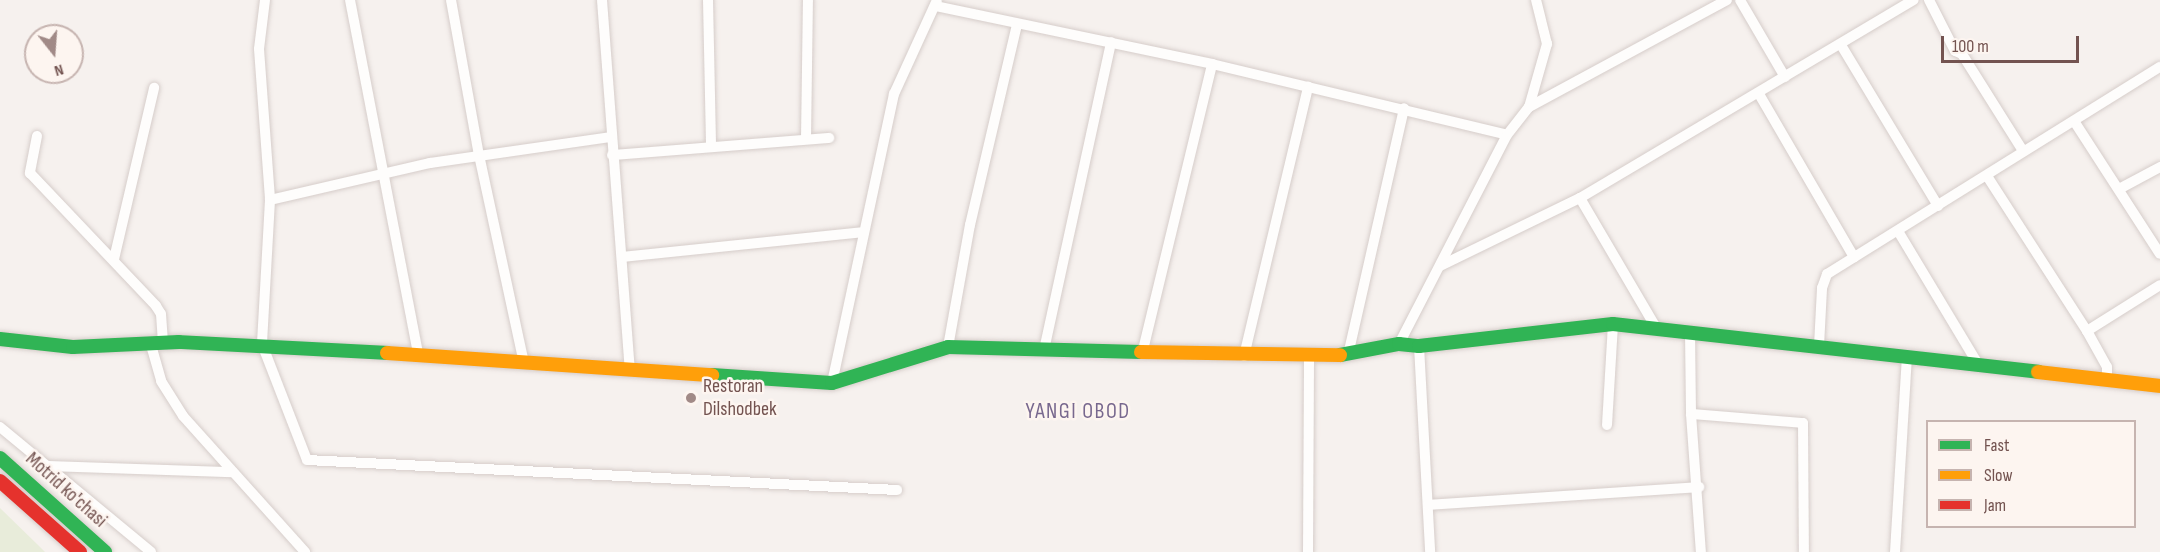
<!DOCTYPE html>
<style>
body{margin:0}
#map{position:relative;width:2160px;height:552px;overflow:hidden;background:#f6f1ee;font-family:"Sofia Sans Condensed",sans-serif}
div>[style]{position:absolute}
.green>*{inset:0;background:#e8ecda}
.roads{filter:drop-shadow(0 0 2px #d6cdca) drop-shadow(0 0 2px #d6cdca)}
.street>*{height:10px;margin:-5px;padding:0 5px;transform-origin:5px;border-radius:5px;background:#fefdfc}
.fast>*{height:14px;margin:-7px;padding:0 7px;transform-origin:7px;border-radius:7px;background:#30b455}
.slow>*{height:14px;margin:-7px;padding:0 7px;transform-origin:7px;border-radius:7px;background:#ff9f0a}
.jam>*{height:14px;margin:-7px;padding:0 7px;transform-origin:7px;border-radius:7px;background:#e5322d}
.dots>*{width:16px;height:16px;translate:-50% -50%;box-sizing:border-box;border:3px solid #fdf5f0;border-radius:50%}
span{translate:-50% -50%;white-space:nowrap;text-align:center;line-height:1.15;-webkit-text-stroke:5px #fdf5f0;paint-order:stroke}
.poi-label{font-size:20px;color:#735350}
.left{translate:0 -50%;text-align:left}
.street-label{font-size:20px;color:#735350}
.quarter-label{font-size:22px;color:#78688e;letter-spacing:1.5px}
.legend{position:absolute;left:1926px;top:420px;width:210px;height:108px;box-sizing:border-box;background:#fdf5f0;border:2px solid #c6b4b0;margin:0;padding:8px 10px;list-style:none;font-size:18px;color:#735350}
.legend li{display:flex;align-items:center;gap:12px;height:30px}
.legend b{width:30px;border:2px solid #c6b4b0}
.north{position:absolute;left:24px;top:24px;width:60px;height:60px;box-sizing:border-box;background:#fdf5f0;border:2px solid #c6b4b0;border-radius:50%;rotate:163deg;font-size:16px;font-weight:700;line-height:24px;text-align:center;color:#735350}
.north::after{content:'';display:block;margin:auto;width:21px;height:27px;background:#a18a87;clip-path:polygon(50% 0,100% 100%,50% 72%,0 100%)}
.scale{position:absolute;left:1941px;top:36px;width:138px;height:27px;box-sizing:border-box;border:3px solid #735350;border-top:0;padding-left:8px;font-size:18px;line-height:21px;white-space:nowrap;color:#735350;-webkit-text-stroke:4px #fdf5f0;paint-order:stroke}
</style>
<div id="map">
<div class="green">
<div style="clip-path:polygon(0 508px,39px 546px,45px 552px,0 552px)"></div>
</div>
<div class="roads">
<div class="street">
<div style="left:265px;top:0;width:49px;rotate:97deg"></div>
<div style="left:259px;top:49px;width:151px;rotate:85.8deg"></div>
<div style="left:270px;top:200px;width:144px;rotate:93.2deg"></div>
<div style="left:262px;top:344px;width:124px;rotate:68.8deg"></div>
<div style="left:307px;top:460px;width:591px;rotate:2.91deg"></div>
<div style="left:350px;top:0;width:359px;rotate:79.1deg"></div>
<div style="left:451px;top:0;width:158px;rotate:79.8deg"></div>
<div style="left:479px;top:155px;width:213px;rotate:77.8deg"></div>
<div style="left:602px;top:0;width:371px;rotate:85.7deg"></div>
<div style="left:708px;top:0;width:145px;rotate:88.8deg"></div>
<div style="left:1740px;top:0;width:89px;rotate:59.7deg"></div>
<div style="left:1929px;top:0;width:57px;rotate:63deg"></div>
<div style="left:1955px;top:51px;width:8px;rotate:23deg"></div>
<div style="left:1962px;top:54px;width:115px;rotate:57.8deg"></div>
<div style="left:935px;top:6px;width:283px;rotate:11.8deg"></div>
<div style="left:1212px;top:64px;width:303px;rotate:13.5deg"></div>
<div style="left:1841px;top:45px;width:188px;rotate:58.9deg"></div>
<div style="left:1759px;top:94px;width:189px;rotate:59.8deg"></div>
<div style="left:1529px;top:107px;width:66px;rotate:-74.1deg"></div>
<div style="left:1547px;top:44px;width:45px;rotate:-104deg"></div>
<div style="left:2074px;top:121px;width:158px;rotate:57.1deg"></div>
<div style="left:37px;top:136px;width:38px;rotate:101deg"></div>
<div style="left:30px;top:173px;width:183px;rotate:46.5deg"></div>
<div style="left:156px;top:306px;width:9px;rotate:58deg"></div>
<div style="left:161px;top:314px;width:30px;rotate:86deg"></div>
<div style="left:806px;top:139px;width:139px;rotate:-89.2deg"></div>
<div style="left:612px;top:155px;width:218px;rotate:-4.5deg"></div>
<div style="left:1987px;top:176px;width:184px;rotate:57.2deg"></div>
<div style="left:2087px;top:331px;width:41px;rotate:60.9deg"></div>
<div style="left:2107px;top:367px;width:12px;rotate:90deg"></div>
<div style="left:2119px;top:189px;width:47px;rotate:-28.2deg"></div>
<div style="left:1580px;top:198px;width:152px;rotate:59.6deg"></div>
<div style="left:270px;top:200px;width:164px;rotate:-13deg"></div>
<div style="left:430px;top:163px;width:182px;rotate:-8.2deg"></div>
<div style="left:1898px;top:231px;width:155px;rotate:59deg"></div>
<div style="left:622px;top:257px;width:241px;rotate:-5.9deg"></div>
<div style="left:114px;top:259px;width:176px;rotate:-76.8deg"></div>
<div style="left:1440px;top:266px;width:156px;rotate:-25.9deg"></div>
<div style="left:1580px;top:198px;width:388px;rotate:-30.7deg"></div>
<div style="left:2087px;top:331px;width:86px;rotate:-32.2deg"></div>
<div style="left:1690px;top:332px;width:82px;rotate:89.3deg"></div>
<div style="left:1691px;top:414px;width:138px;rotate:85.9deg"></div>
<div style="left:1399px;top:344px;width:235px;rotate:-62.7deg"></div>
<div style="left:1507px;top:135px;width:36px;rotate:-52deg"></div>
<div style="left:1529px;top:107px;width:225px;rotate:-28.4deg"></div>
<div style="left:151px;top:345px;width:37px;rotate:74deg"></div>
<div style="left:161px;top:381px;width:41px;rotate:57.8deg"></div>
<div style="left:183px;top:416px;width:183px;rotate:48.1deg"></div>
<div style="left:1419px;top:346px;width:206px;rotate:86.9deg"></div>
<div style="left:1819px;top:346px;width:58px;rotate:-87deg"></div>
<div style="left:1822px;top:288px;width:15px;rotate:-70deg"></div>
<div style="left:1827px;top:274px;width:392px;rotate:-31.9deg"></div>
<div style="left:948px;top:347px;width:124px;rotate:-79.8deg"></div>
<div style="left:970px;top:225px;width:206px;rotate:-76.8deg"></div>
<div style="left:1044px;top:350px;width:315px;rotate:-77.7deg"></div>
<div style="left:1142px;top:354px;width:298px;rotate:-76.4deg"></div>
<div style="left:1348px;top:355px;width:253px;rotate:-77.2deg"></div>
<div style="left:1244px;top:356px;width:277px;rotate:-76.6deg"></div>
<div style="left:832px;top:383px;width:296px;rotate:-77.9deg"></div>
<div style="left:894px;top:94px;width:103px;rotate:-65.4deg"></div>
<div style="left:1691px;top:414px;width:112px;rotate:4.6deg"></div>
<div style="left:1803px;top:423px;width:129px;rotate:89.6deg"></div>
<div style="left:1607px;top:425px;width:101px;rotate:-86.6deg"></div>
<div style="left:0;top:427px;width:196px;rotate:39.6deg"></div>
<div style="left:48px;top:466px;width:185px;rotate:1.9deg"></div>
<div style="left:1428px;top:505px;width:272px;rotate:-3.8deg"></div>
<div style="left:1308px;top:552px;width:196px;rotate:-89.7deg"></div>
<div style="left:1895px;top:552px;width:196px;rotate:-86.5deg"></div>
</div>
<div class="fast">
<div style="left:0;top:339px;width:73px;rotate:6.3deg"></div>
<div style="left:73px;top:347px;width:106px;rotate:-2.7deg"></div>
<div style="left:179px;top:342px;width:208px;rotate:3deg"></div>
<div style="left:1340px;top:355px;width:60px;rotate:-10.6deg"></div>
<div style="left:1399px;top:344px;width:20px;rotate:6deg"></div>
<div style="left:1419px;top:346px;width:195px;rotate:-6.5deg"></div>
<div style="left:1613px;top:324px;width:428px;rotate:6.4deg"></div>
<div style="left:712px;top:375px;width:120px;rotate:3.8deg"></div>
<div style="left:832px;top:383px;width:121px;rotate:-17.2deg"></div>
<div style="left:948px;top:347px;width:193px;rotate:1.5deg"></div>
<div style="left:0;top:458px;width:141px;rotate:41.8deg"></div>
</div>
<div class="slow">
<div style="left:1141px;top:352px;width:199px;rotate:0.9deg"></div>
<div style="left:387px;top:353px;width:326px;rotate:3.9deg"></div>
<div style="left:2038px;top:372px;width:123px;rotate:6.5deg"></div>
</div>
<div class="jam">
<div style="left:0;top:481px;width:107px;rotate:41.6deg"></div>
</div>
</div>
<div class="dots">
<div style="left:691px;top:398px;background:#a18a87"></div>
</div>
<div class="poi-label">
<span class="left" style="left:703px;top:398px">Restoran<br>Dilshodbek</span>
</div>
<div class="street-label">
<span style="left:66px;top:490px;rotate:42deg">Motrid ko'chasi</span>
</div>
<div class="quarter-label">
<span style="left:1078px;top:412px">YANGI OBOD</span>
</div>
<ul class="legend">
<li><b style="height:8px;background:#30b455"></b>Fast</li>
<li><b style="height:8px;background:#ff9f0a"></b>Slow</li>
<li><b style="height:8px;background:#e5322d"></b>Jam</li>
</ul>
<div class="north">N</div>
<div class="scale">100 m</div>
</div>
